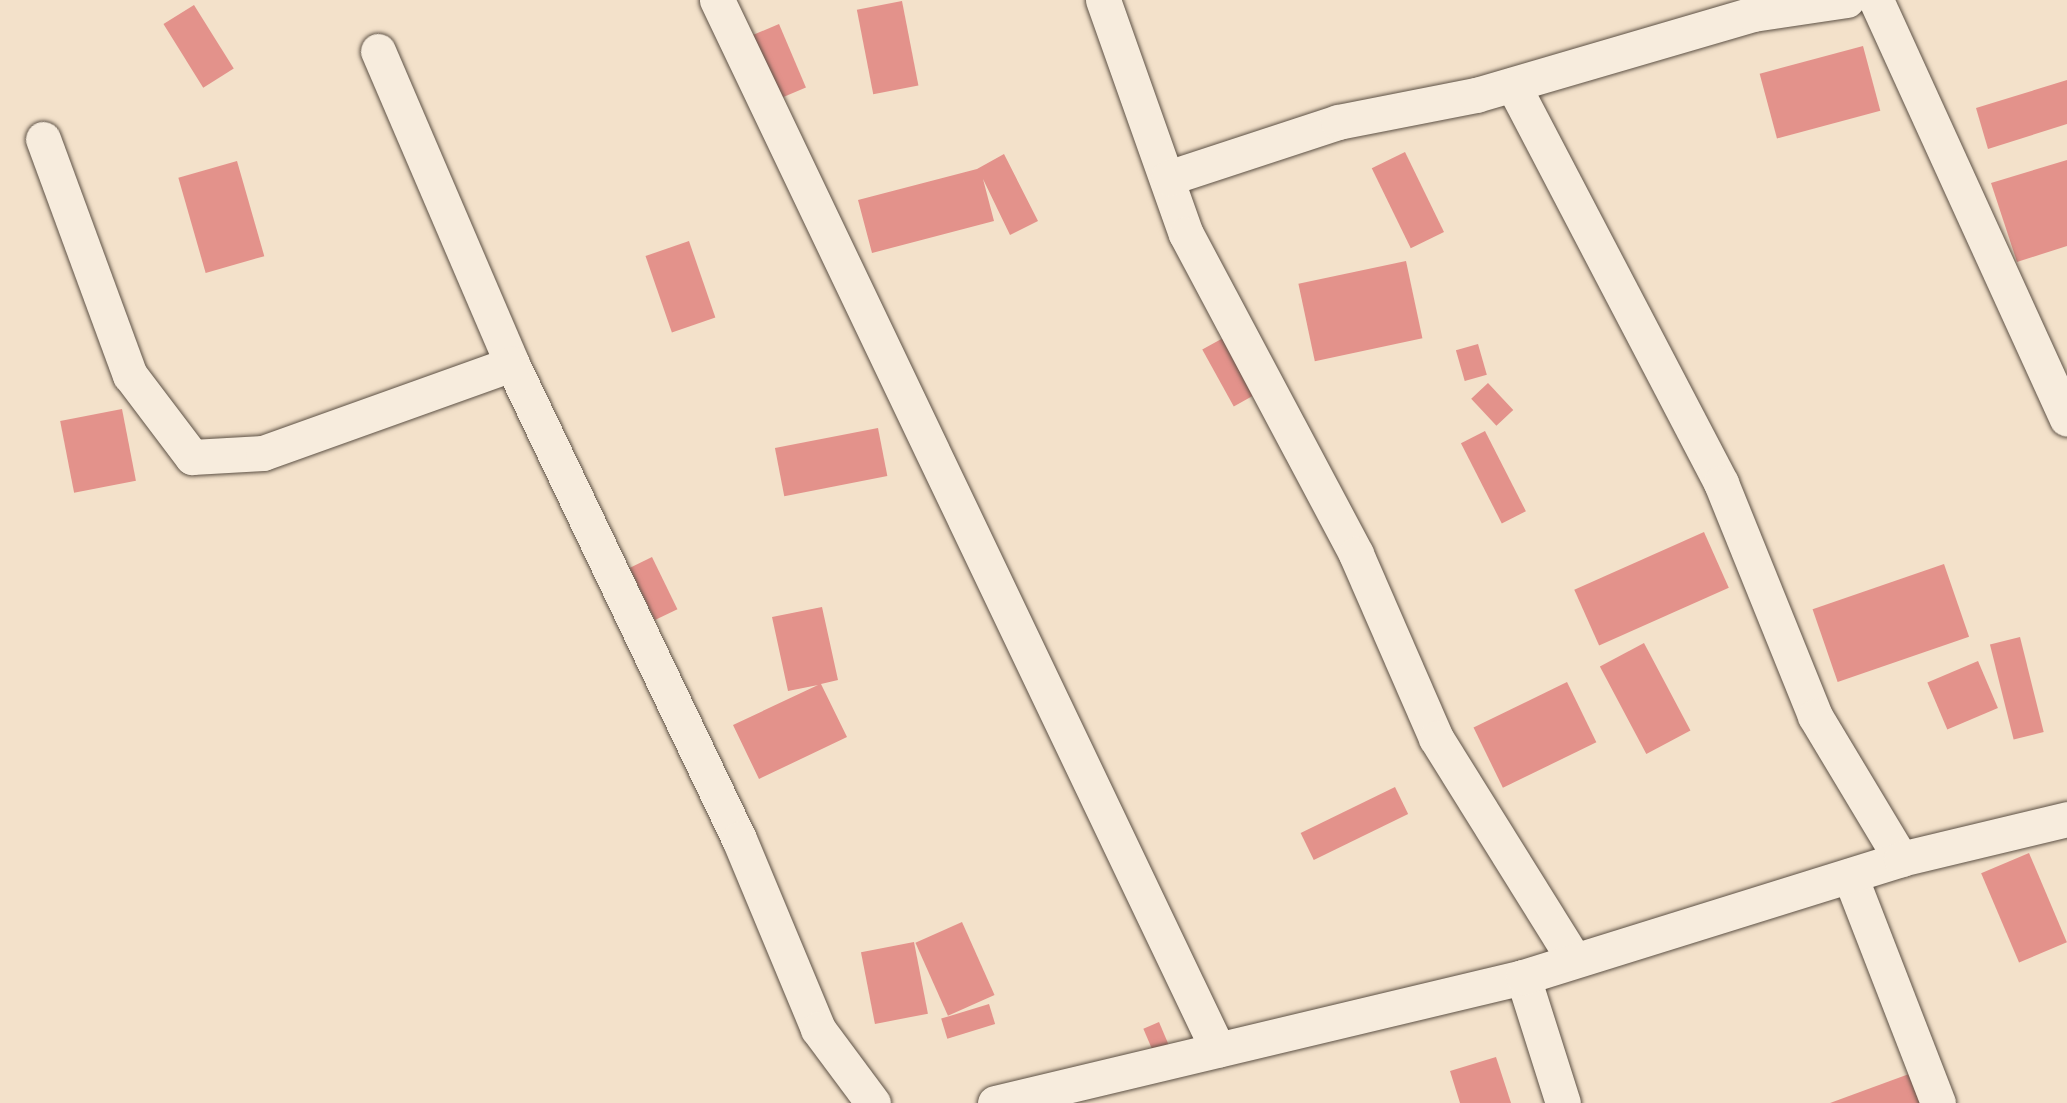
<!DOCTYPE html>
<style>
body{margin:0}
#map{position:relative;width:2067px;height:1103px;overflow:hidden;background:#f3e1ca;font-family:Alegreya,serif}
div>[style]{position:absolute}
.building>*{inset:0;background:#e3928b;transform-origin:0 0}
.roads{filter:drop-shadow(0 0 2px #5d5145) drop-shadow(0 0 2px #5d5145)}
.minor>*{height:35px;margin:-17.5px;padding:0 17.5px;transform-origin:17.5px;border-radius:17.5px;background:#f7ecdd}
span{translate:-50% -50%;white-space:nowrap;text-align:center;line-height:1.15;-webkit-text-stroke:8px #f7ecdd;paint-order:stroke}
</style>
<div id="map">
<div class="building">
<div style="left:902px;top:1px;width:86px;height:46px;rotate:79deg"></div>
<div style="left:194px;top:5px;width:75px;height:36px;rotate:58deg"></div>
<div style="left:779px;top:24px;width:69px;height:29px;rotate:67deg"></div>
<div style="left:1863px;top:46px;width:67px;height:107px;rotate:75deg"></div>
<div style="clip-path:polygon(2067px 80px,2067px 124px,1988px 149px,1976px 108px)"></div>
<div style="left:1405px;top:152px;width:89px;height:37px;rotate:64deg"></div>
<div style="clip-path:polygon(1004px 154px,1038px 221px,1010px 235px,983px 179px,994px 221px,872px 253px,858px 200px,977px 169px)"></div>
<div style="clip-path:polygon(2067px 160px,2067px 246px,2017px 262px,1991px 183px)"></div>
<div style="left:237px;top:161px;width:99px;height:61px;rotate:74deg"></div>
<div style="left:689px;top:241px;width:81px;height:46px;rotate:71deg"></div>
<div style="left:1406px;top:261px;width:79px;height:110px;rotate:78deg"></div>
<div style="left:1225px;top:337px;width:65px;height:26px;rotate:61deg"></div>
<div style="left:1478px;top:344px;width:32px;height:23px;rotate:74deg"></div>
<div style="left:1488px;top:383px;width:37px;height:23px;rotate:47deg"></div>
<div style="left:122px;top:409px;width:73px;height:63px;rotate:79deg"></div>
<div style="left:878px;top:428px;width:49px;height:105px;rotate:79deg"></div>
<div style="left:1485px;top:431px;width:90px;height:27px;rotate:63deg"></div>
<div style="left:1704px;top:532px;width:61px;height:142px;rotate:66deg"></div>
<div style="left:652px;top:557px;width:58px;height:25px;rotate:64deg"></div>
<div style="left:1944px;top:564px;width:77px;height:139px;rotate:71deg"></div>
<div style="clip-path:polygon(822px 607px,838px 680px,821px 684px,847px 737px,759px 779px,733px 725px,818px 685px,788px 691px,772px 617px)"></div>
<div style="left:2020px;top:637px;width:98px;height:31px;rotate:76deg"></div>
<div style="left:1644px;top:643px;width:99px;height:50px;rotate:62deg"></div>
<div style="left:1978px;top:661px;width:51px;height:55px;rotate:67deg"></div>
<div style="left:1567px;top:682px;width:67px;height:104px;rotate:64deg"></div>
<div style="left:1395px;top:787px;width:30px;height:105px;rotate:64deg"></div>
<div style="left:2029px;top:853px;width:97px;height:52px;rotate:67deg"></div>
<div style="left:962px;top:922px;width:80px;height:51px;rotate:66deg"></div>
<div style="left:914px;top:942px;width:73px;height:54px;rotate:79deg"></div>
<div style="left:989px;top:1004px;width:21px;height:50px;rotate:73deg"></div>
<div style="left:1159px;top:1022px;width:36px;height:17px;rotate:67deg"></div>
<div style="clip-path:polygon(1496px 1057px,1511px 1103px,1460px 1103px,1450px 1071px)"></div>
<div style="clip-path:polygon(1909px 1074px,1920px 1103px,1830px 1103px)"></div>
</div>
<div class="roads">
<div class="minor">
<div style="left:717px;top:0;width:1163px;rotate:64.49deg"></div>
<div style="left:1103px;top:0;width:248px;rotate:70.5deg"></div>
<div style="left:1186px;top:234px;width:362px;rotate:62deg"></div>
<div style="left:1356px;top:554px;width:201px;rotate:66.5deg"></div>
<div style="left:1436px;top:738px;width:259px;rotate:58.1deg"></div>
<div style="left:1876px;top:0;width:460px;rotate:65.5deg"></div>
<div style="left:378px;top:51px;width:340px;rotate:66.8deg"></div>
<div style="left:512px;top:364px;width:526px;rotate:64.46deg"></div>
<div style="left:739px;top:839px;width:206px;rotate:67.4deg"></div>
<div style="left:818px;top:1029px;width:92px;rotate:53.4deg"></div>
<div style="left:1513px;top:85px;width:449px;rotate:62.4deg"></div>
<div style="left:1721px;top:483px;width:251px;rotate:68deg"></div>
<div style="left:1815px;top:716px;width:167px;rotate:59deg"></div>
<div style="left:43px;top:139px;width:252px;rotate:69.8deg"></div>
<div style="left:130px;top:375px;width:103px;rotate:52.9deg"></div>
<div style="left:192px;top:457px;width:71px;rotate:-3.2deg"></div>
<div style="left:263px;top:453px;width:264px;rotate:-19.7deg"></div>
<div style="left:1168px;top:178px;width:179px;rotate:-18.2deg"></div>
<div style="left:1338px;top:122px;width:141px;rotate:-11.1deg"></div>
<div style="left:1476px;top:95px;width:289px;rotate:-16.3deg"></div>
<div style="left:1753px;top:14px;width:95px;rotate:-8.5deg"></div>
<div style="left:1850px;top:876px;width:243px;rotate:68.8deg"></div>
<div style="left:1523px;top:977px;width:132px;rotate:72.4deg"></div>
<div style="left:995px;top:1103px;width:543px;rotate:-13.42deg"></div>
<div style="left:1523px;top:977px;width:396px;rotate:-17.3deg"></div>
<div style="left:1901px;top:859px;width:171px;rotate:-13.5deg"></div>
</div>
</div>
</div>
